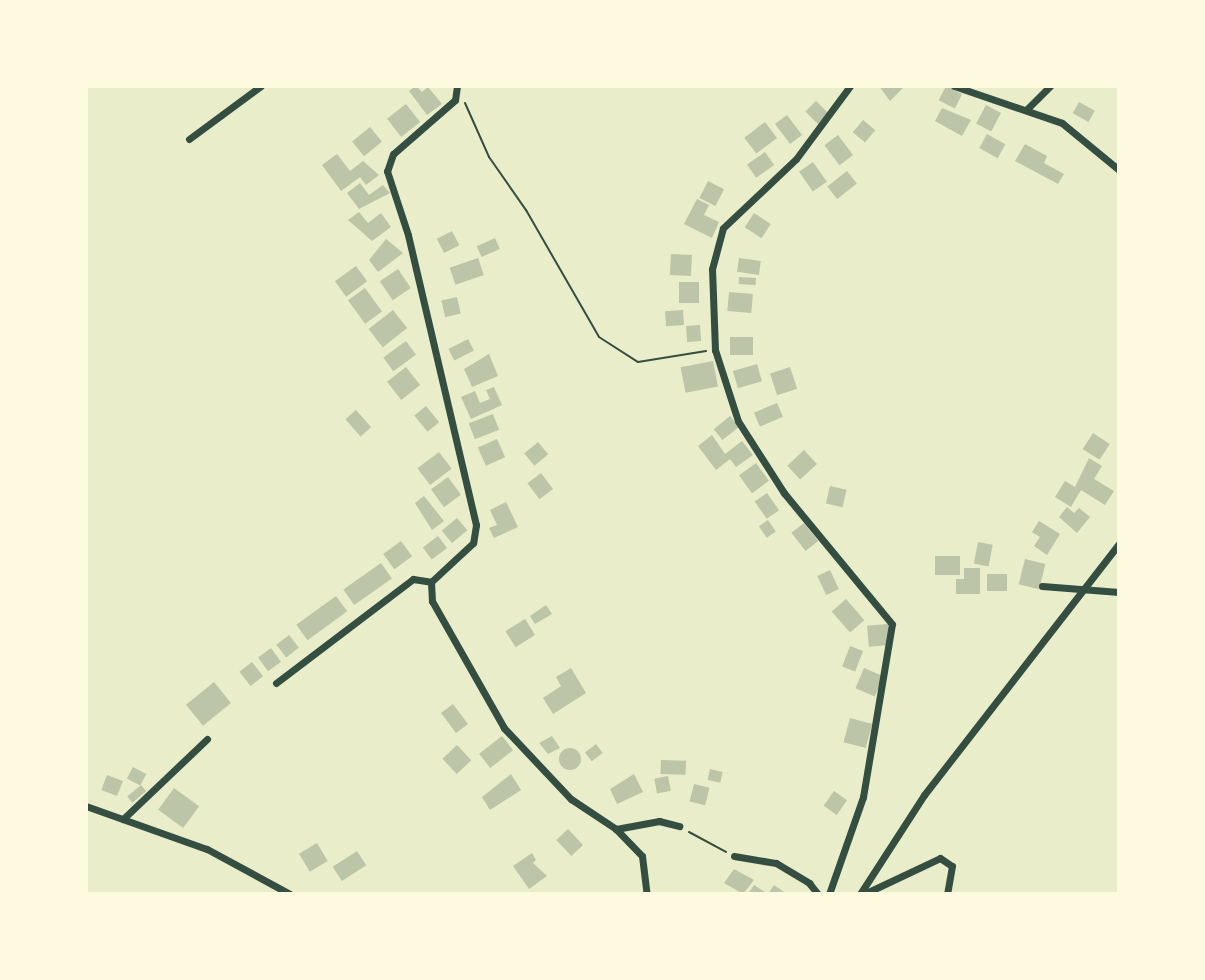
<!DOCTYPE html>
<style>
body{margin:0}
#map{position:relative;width:1205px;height:980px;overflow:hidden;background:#e9edc9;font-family:Montserrat,sans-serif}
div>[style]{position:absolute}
.building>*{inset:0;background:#bcc5a7;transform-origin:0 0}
.round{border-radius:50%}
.path>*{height:2px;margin:-1px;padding:0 1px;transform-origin:1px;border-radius:1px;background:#344e41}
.minor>*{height:7px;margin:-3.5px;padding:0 3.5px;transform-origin:3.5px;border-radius:3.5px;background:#344e41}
span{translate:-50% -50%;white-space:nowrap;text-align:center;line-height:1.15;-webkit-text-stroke:8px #fefae0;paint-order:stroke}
.frame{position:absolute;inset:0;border:88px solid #fefae0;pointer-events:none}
</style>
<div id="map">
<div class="building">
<div style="clip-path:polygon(416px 86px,422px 92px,428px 87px,442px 104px,427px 115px,409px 91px)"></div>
<div style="clip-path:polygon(879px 86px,901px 86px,903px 88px,890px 101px)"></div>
<div style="left:946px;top:86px;width:18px;height:16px;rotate:27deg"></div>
<div style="left:816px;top:101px;width:18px;height:15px;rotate:45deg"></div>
<div style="left:1079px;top:102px;width:18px;height:13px;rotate:29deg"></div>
<div style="left:406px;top:104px;width:23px;height:24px;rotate:52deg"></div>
<div style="left:986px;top:105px;width:17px;height:21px;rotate:28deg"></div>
<div style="clip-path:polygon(942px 108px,971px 120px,962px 136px,935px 121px)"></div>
<div style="left:787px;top:115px;width:25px;height:15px;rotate:53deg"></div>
<div style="left:863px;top:120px;width:16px;height:16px;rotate:40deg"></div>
<div style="left:765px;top:122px;width:20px;height:26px;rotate:53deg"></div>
<div style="left:370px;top:127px;width:19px;height:23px;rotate:51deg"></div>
<div style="left:987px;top:134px;width:21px;height:16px;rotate:29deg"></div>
<div style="left:838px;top:135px;width:25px;height:17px;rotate:53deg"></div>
<div style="clip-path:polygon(1025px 144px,1047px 156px,1044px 163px,1064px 174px,1058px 184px,1015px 161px)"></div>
<div style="left:765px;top:152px;width:16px;height:22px;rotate:55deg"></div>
<div style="clip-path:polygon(337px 154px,350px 171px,363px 161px,379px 175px,366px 185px,360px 177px,341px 191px,322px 165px)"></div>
<div style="left:813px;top:162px;width:24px;height:17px;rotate:55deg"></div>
<div style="left:847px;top:171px;width:16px;height:25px;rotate:52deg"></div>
<div style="left:708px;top:181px;width:18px;height:19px;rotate:27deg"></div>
<div style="clip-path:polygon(360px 183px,369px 195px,383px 185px,390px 193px,359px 209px,347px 193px)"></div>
<div style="clip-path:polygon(697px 199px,709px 205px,704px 215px,719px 222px,712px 238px,684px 224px)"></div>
<div style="clip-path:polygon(359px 212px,368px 223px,381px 213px,391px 227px,372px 241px,348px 220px)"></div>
<div style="left:754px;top:213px;width:20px;height:17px;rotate:33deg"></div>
<div style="left:452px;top:231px;width:16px;height:17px;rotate:63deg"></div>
<div style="left:495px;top:238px;width:12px;height:20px;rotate:66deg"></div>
<div style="clip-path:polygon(386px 239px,403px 253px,378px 272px,369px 260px)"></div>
<div style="left:671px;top:254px;width:21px;height:21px;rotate:3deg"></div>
<div style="left:478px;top:258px;width:18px;height:30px;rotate:71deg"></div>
<div style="left:739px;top:258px;width:22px;height:14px;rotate:8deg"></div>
<div style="left:356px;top:266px;width:19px;height:26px;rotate:54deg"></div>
<div style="left:398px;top:269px;width:23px;height:22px;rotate:56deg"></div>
<div style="left:739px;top:277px;width:17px;height:7px;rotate:3deg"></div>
<div style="left:679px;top:282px;width:20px;height:21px"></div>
<div style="left:365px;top:288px;width:29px;height:21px;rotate:54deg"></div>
<div style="left:729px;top:292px;width:24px;height:19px;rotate:5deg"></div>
<div style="left:457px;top:297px;width:17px;height:16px;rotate:77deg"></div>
<div style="left:393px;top:310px;width:23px;height:31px;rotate:52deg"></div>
<div style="left:683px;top:310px;width:15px;height:18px;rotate:86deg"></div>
<div style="left:700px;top:325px;width:16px;height:14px;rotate:86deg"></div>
<div style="left:730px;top:337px;width:23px;height:18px"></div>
<div style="left:468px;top:339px;width:13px;height:22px;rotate:63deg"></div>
<div style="left:406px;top:341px;width:17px;height:28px;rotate:54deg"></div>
<div style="clip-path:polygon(489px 354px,498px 376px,472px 387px,464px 369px)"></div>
<div style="left:713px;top:361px;width:26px;height:33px;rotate:79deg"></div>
<div style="left:757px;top:364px;width:18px;height:25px;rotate:74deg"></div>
<div style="left:406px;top:367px;width:23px;height:24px;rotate:52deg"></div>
<div style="left:790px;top:367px;width:23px;height:21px;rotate:72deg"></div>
<div style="clip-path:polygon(494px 387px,502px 405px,471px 419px,461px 397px,475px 391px,480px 403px,490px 399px,486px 390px)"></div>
<div style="left:777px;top:403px;width:15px;height:25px;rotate:67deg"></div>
<div style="left:426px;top:406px;width:21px;height:15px;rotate:51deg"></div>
<div style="left:356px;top:410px;width:23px;height:14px;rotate:49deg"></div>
<div style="left:493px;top:414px;width:17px;height:26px;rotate:69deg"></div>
<div style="left:730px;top:416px;width:14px;height:21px;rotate:51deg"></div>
<div style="left:1093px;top:433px;width:20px;height:19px;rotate:33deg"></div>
<div style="clip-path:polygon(712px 435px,725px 454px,742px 441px,753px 455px,736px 467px,730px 459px,716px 470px,698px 446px)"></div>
<div style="left:497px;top:439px;width:20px;height:21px;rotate:66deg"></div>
<div style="left:538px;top:442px;width:16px;height:18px;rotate:50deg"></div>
<div style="left:804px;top:450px;width:19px;height:23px;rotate:47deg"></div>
<div style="left:439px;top:452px;width:21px;height:27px;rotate:53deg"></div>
<div style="clip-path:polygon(1089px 458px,1102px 466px,1094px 479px,1114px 491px,1105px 505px,1081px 490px,1071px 507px,1055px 497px,1065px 481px,1075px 487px)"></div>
<div style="left:756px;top:463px;width:22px;height:21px;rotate:54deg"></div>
<div style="left:541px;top:473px;width:20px;height:17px;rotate:53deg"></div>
<div style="left:448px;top:477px;width:22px;height:21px;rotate:54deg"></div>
<div style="left:830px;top:486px;width:17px;height:18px;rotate:13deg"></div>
<div style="left:767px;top:493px;width:21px;height:15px;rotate:55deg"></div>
<div style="clip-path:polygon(424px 496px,444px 521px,432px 530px,415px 503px)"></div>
<div style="clip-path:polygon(506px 502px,518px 527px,494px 538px,489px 528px,497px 525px,490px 510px)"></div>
<div style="clip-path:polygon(1067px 507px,1074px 513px,1079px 508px,1090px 517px,1077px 533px,1059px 517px)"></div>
<div style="left:457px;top:518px;width:16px;height:20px;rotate:50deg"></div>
<div style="left:768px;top:520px;width:14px;height:11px;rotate:56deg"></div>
<div style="clip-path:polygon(1039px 521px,1060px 534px,1047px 555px,1034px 546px,1040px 537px,1032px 532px)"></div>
<div style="left:804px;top:523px;width:23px;height:16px;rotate:52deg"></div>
<div style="left:438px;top:536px;width:15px;height:19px;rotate:53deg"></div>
<div style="left:401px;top:541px;width:19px;height:22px;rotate:54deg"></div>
<div style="left:978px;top:542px;width:15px;height:22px;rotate:11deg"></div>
<div style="left:935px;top:556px;width:25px;height:19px"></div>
<div style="left:1025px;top:559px;width:21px;height:26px;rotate:14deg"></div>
<div style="left:381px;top:563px;width:19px;height:46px;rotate:55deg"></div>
<div style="clip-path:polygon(964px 568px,980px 568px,980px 594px,956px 594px,956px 579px,964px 579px)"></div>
<div style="left:830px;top:570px;width:21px;height:14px;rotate:65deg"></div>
<div style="left:987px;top:574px;width:20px;height:17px"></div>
<div style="left:336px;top:596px;width:19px;height:49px;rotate:54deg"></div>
<div style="left:846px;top:599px;width:28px;height:19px;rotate:49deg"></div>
<div style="clip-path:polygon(546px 605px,552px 614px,535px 624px,530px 616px)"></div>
<div style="left:525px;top:619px;width:19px;height:23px;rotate:58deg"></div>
<div style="left:888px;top:624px;width:21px;height:21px;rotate:85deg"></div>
<div style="left:289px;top:635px;width:16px;height:16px;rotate:52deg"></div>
<div style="left:850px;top:646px;width:14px;height:22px;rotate:21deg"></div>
<div style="left:271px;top:648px;width:17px;height:16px;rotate:54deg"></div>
<div style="left:252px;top:662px;width:18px;height:16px;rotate:52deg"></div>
<div style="clip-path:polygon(571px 668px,586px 693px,553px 714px,543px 698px,561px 686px,556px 677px)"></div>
<div style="left:864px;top:668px;width:21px;height:22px;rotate:23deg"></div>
<div style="left:214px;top:682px;width:27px;height:36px;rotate:51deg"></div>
<div style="left:453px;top:704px;width:25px;height:15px;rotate:53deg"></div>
<div style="left:850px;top:718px;width:23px;height:25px;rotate:15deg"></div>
<div style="left:502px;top:736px;width:18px;height:29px;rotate:52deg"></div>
<div style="clip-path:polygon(552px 736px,560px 748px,548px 754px,539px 743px)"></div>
<div style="left:596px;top:744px;width:11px;height:14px;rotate:52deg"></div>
<div style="left:457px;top:745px;width:21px;height:20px;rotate:47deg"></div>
<div class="round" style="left:559px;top:748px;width:22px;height:22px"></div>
<div style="left:661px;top:760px;width:25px;height:14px;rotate:2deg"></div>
<div style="left:133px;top:767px;width:15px;height:13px;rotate:28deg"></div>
<div style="left:710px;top:769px;width:13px;height:11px;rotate:13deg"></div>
<div style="clip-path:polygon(511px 774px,521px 790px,490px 810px,482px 797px)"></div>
<div style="clip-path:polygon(634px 774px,643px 792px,617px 804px,610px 789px)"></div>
<div style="left:107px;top:775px;width:17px;height:16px;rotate:21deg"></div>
<div style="left:668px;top:776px;width:15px;height:14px;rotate:79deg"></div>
<div style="left:694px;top:784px;width:16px;height:18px;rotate:14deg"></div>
<div style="left:141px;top:785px;width:8px;height:18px;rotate:50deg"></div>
<div style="left:174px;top:788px;width:31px;height:27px;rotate:36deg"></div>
<div style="left:834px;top:791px;width:16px;height:18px;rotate:35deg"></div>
<div style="left:568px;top:829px;width:22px;height:16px;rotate:47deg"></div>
<div style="left:317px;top:843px;width:21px;height:21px;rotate:59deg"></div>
<div style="left:357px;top:851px;width:17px;height:29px;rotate:57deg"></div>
<div style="clip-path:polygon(532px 853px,536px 860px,533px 863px,547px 876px,529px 889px,513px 866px)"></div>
<div style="clip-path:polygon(734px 869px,754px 880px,743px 894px,724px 883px)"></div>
<div style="clip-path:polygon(754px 885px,768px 894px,774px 885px,784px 892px,782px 894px,748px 894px)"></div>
</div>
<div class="path">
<div style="left:465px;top:103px;width:59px;rotate:66deg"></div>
<div style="left:489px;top:157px;width:65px;rotate:55.1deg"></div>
<div style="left:526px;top:210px;width:146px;rotate:60.1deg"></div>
<div style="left:599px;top:337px;width:46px;rotate:32.7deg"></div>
<div style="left:638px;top:362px;width:69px;rotate:-9.2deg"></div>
<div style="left:689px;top:832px;width:42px;rotate:28.4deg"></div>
</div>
<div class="minor">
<div style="left:457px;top:86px;width:14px;rotate:98deg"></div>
<div style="left:455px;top:100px;width:82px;rotate:138.9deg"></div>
<div style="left:393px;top:154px;width:18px;rotate:109deg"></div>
<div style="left:387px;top:171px;width:67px;rotate:71.8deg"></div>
<div style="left:408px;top:235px;width:298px;rotate:76.8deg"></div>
<div style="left:476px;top:525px;width:18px;rotate:99deg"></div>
<div style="left:473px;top:543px;width:57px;rotate:137.1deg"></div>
<div style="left:431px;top:582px;width:19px;rotate:87deg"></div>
<div style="left:432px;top:601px;width:146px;rotate:60.4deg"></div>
<div style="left:504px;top:728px;width:98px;rotate:46.7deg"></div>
<div style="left:571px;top:799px;width:54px;rotate:33.7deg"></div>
<div style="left:616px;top:829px;width:37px;rotate:46deg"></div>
<div style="left:642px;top:856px;width:38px;rotate:83deg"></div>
<div style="left:954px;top:86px;width:114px;rotate:18.9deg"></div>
<div style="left:1062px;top:123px;width:74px;rotate:39.5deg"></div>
<div style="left:1027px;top:109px;width:33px;rotate:-45deg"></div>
<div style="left:189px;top:139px;width:89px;rotate:-36.4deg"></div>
<div style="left:1042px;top:586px;width:77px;rotate:4.5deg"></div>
<div style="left:276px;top:683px;width:172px;rotate:-37.2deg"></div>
<div style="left:413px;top:579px;width:18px;rotate:9deg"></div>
<div style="left:86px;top:806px;width:128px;rotate:19.6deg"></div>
<div style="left:207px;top:849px;width:94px;rotate:28.5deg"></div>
<div style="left:123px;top:819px;width:116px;rotate:-43.6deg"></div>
<div style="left:616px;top:829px;width:44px;rotate:-10.5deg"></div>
<div style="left:659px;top:821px;width:21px;rotate:14deg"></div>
<div style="left:734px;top:856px;width:43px;rotate:9.5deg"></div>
<div style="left:776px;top:863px;width:39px;rotate:31deg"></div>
<div style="left:809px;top:883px;width:14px;rotate:51deg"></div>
<div style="left:829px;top:894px;width:103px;rotate:-70.7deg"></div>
<div style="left:863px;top:797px;width:175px;rotate:-80.5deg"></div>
<div style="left:892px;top:624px;width:170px;rotate:-129.5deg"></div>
<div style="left:784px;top:493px;width:85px;rotate:-122.6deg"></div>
<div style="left:738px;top:421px;width:75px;rotate:-107.9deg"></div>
<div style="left:715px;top:350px;width:81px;rotate:-92.1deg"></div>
<div style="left:712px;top:269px;width:42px;rotate:-75deg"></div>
<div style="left:723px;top:228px;width:100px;rotate:-43.4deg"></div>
<div style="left:796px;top:159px;width:91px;rotate:-53.5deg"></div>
<div style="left:860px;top:894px;width:118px;rotate:-57.1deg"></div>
<div style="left:924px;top:795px;width:318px;rotate:-52.2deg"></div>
<div style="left:864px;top:894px;width:84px;rotate:-25.3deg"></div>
<div style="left:940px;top:858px;width:14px;rotate:34deg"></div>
<div style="left:952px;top:866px;width:28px;rotate:100deg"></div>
</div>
<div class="frame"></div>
</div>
